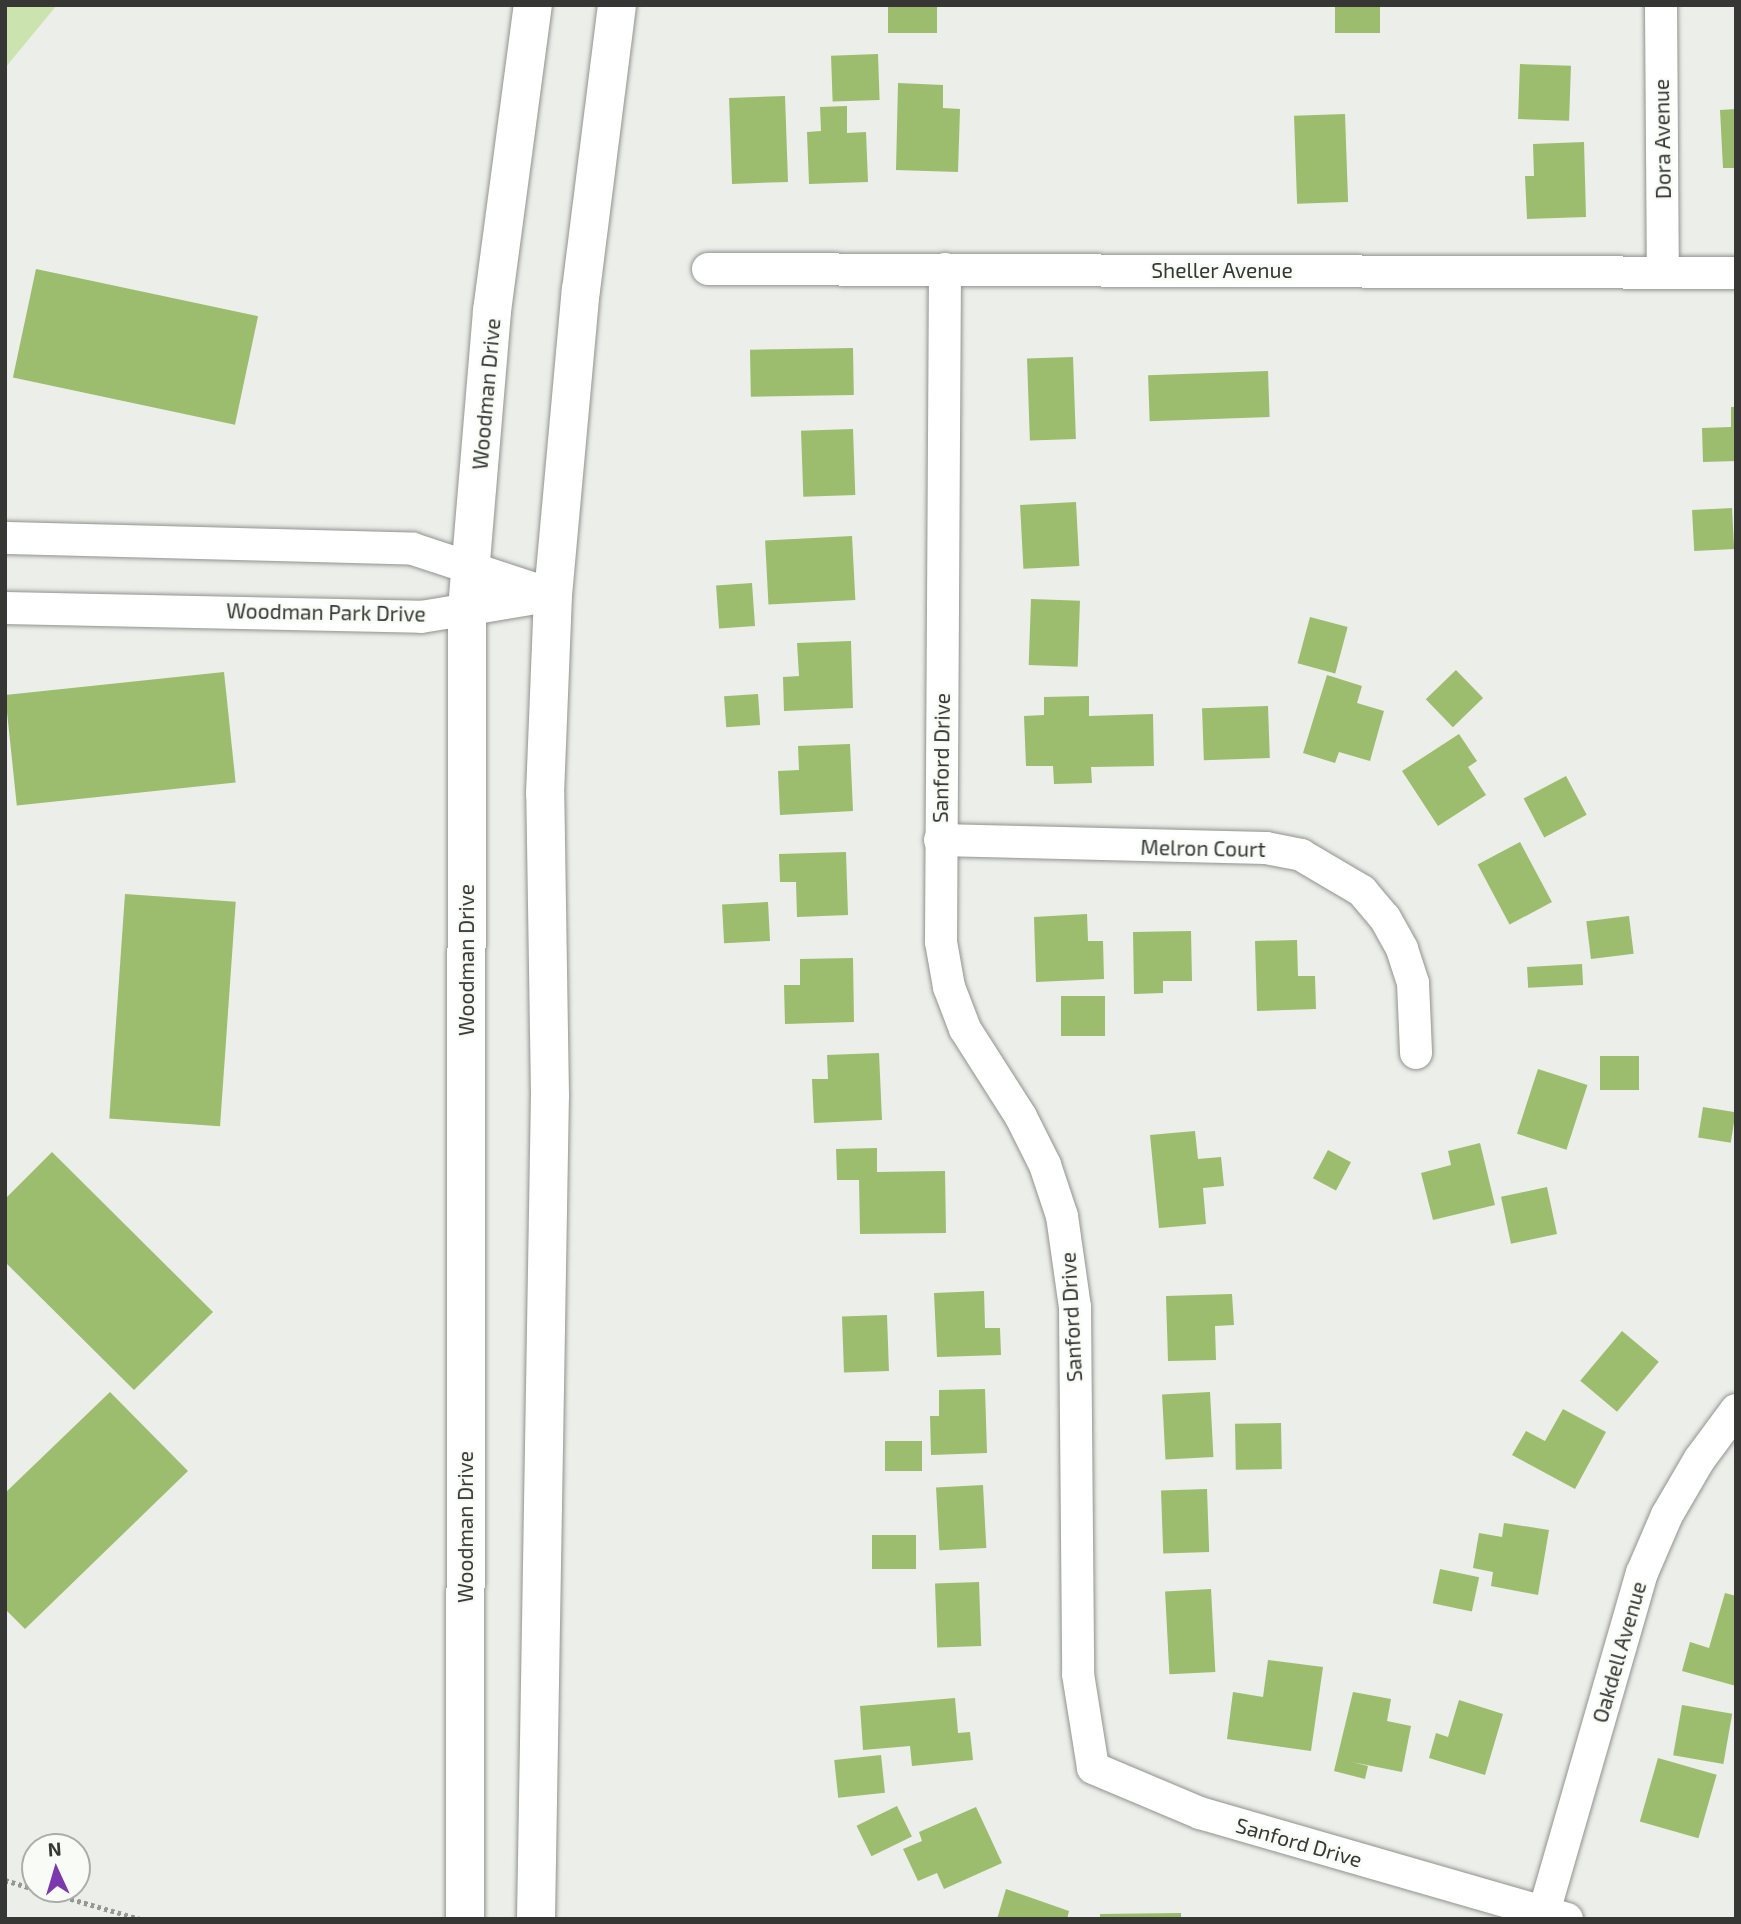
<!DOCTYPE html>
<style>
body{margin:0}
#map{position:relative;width:1741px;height:1924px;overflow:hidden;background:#eceee9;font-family:"Exo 2",sans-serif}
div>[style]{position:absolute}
.green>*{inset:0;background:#cbe3ae}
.building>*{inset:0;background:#9bbd6d;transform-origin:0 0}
.path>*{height:4.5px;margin-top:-2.25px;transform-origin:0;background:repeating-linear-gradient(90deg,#959793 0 3.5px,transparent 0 7px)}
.roads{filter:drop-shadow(0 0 2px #91938e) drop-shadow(0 0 2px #91938e)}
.street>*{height:32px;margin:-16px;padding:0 16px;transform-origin:16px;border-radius:16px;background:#fff}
.primary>*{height:38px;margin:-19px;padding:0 19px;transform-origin:19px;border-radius:19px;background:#fff}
span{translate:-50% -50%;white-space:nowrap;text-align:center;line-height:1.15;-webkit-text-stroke:5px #f9fcf6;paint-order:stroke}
.street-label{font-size:21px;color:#363735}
.frame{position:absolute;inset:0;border:7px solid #363735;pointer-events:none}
.north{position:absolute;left:21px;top:1833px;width:70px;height:70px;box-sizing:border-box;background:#f9fcf6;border:2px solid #abada9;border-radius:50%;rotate:356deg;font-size:19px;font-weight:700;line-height:28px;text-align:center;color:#363735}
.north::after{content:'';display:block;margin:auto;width:24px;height:32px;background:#7c39ad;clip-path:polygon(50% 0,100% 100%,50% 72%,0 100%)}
</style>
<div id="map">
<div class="green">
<div style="clip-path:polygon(5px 5px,57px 5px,5px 68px)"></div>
</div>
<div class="building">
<div style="left:888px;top:5px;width:49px;height:28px"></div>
<div style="left:1335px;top:5px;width:45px;height:28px"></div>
<div style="left:878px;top:54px;width:46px;height:47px;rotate:88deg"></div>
<div style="left:1520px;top:64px;width:51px;height:55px;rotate:2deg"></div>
<div style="clip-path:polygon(898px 83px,943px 85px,943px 108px,960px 109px,958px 172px,896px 170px)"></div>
<div style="left:785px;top:96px;width:86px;height:56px;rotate:88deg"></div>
<div style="clip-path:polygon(847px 106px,847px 133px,866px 132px,868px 182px,809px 184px,807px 132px,821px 131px,820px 107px)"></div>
<div style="clip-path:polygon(1736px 109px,1736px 168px,1723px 168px,1720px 110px)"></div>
<div style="left:1345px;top:114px;width:88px;height:51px;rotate:88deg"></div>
<div style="clip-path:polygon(1584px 142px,1586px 217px,1527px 219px,1525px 176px,1534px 176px,1533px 144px)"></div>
<div style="left:36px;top:269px;width:227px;height:111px;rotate:12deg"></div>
<div style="left:853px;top:348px;width:47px;height:103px;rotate:89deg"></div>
<div style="left:1073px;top:357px;width:82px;height:46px;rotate:88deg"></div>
<div style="left:1268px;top:371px;width:46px;height:120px;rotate:88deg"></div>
<div style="clip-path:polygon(1731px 407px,1736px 407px,1736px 461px,1703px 462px,1702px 428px,1731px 427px)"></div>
<div style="left:853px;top:429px;width:66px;height:52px;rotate:88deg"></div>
<div style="left:1076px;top:502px;width:64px;height:56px;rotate:87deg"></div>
<div style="left:1732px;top:508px;width:41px;height:40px;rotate:87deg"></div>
<div style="left:852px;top:536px;width:64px;height:87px;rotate:87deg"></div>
<div style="left:752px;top:583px;width:43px;height:36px;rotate:86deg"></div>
<div style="left:1031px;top:599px;width:49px;height:66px;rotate:2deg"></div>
<div style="left:1310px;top:617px;width:39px;height:48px;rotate:15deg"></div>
<div style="clip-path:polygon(851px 641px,853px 708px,784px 711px,783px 677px,799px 676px,797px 643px)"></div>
<div style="left:1456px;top:670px;width:39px;height:42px;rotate:46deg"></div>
<div style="left:224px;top:672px;width:111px;height:220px;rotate:84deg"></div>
<div style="clip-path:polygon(1327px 675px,1362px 686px,1357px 703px,1384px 711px,1370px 761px,1339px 752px,1335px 763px,1303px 753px)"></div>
<div style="left:758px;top:694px;width:31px;height:34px;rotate:86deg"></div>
<div style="clip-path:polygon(1089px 696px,1089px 716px,1153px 714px,1154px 766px,1091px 767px,1092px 783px,1054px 784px,1053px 766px,1026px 766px,1024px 716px,1044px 715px,1044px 697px)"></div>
<div style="left:1268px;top:706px;width:52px;height:66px;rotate:88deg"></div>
<div style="clip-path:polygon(1459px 734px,1477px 761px,1468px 767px,1486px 795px,1438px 826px,1402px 771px)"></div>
<div style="clip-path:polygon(850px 744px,853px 811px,780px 815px,778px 771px,799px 770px,798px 746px)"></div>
<div style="left:1566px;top:776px;width:44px;height:48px;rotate:62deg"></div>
<div style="left:1520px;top:842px;width:68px;height:48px;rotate:62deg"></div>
<div style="clip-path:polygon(846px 852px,848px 915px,797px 917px,796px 882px,780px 882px,779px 854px)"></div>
<div style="left:125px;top:894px;width:111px;height:225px;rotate:4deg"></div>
<div style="left:768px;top:902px;width:39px;height:46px;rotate:87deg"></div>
<div style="clip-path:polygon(1087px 914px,1088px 941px,1103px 941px,1104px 979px,1036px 982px,1034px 917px)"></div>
<div style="left:1629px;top:916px;width:38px;height:43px;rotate:83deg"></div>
<div style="clip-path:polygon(1191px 931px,1192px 981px,1163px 981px,1163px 993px,1134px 994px,1133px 932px)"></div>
<div style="clip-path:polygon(1297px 940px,1298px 976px,1315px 976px,1316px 1009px,1257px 1011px,1255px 941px)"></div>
<div style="clip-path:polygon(853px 958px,854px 1022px,785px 1024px,784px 985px,800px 985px,800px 959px)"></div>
<div style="left:1582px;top:964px;width:21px;height:55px;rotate:87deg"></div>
<div style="left:1105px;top:996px;width:40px;height:44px;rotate:90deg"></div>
<div style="clip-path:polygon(879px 1053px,882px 1120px,814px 1123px,812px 1079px,828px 1079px,827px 1055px)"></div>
<div style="left:1600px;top:1056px;width:39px;height:34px"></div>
<div style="left:1538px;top:1069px;width:52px;height:68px;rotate:18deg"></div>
<div style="left:1703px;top:1107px;width:33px;height:31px;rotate:9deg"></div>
<div style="clip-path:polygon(1195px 1131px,1198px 1159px,1221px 1157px,1224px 1186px,1203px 1188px,1206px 1224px,1159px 1228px,1150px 1135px)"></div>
<div style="clip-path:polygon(1480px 1143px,1495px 1205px,1433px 1220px,1421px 1173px,1451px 1165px,1448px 1151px)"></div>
<div style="clip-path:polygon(877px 1148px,877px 1172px,945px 1171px,946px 1233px,860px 1234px,859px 1180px,837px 1180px,836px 1149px)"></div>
<div style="left:1328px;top:1150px;width:26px;height:32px;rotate:28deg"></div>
<div style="clip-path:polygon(52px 1152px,213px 1312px,134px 1390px,5px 1262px,5px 1199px)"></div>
<div style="left:1547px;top:1187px;width:48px;height:47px;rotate:78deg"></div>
<div style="clip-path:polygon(984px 1291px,985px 1328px,1000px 1328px,1001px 1355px,937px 1357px,934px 1293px)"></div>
<div style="clip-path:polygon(1232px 1294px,1234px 1325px,1215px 1326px,1216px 1360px,1168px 1361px,1166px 1296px)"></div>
<div style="left:887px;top:1315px;width:56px;height:45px;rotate:88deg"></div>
<div style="left:1622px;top:1331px;width:48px;height:65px;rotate:40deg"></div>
<div style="clip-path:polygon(985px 1389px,987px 1453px,931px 1455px,930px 1416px,939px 1416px,939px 1390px)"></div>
<div style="clip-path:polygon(110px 1392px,188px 1471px,25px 1629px,5px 1609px,5px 1493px)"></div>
<div style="left:1210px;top:1392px;width:65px;height:48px;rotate:87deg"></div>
<div style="clip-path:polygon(1563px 1409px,1606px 1432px,1575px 1489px,1512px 1455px,1526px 1431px,1545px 1441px)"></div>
<div style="left:1281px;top:1423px;width:46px;height:46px;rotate:89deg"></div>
<div style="left:885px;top:1441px;width:37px;height:30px"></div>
<div style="left:983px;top:1485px;width:63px;height:47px;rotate:87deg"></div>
<div style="left:1207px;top:1489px;width:63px;height:46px;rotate:88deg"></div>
<div style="clip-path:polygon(1504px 1523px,1549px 1530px,1538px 1595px,1491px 1586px,1493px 1572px,1473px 1568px,1479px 1533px,1502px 1537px)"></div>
<div style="left:916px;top:1535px;width:34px;height:44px;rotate:90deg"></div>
<div style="left:1440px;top:1569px;width:40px;height:35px;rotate:12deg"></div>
<div style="left:979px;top:1582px;width:64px;height:44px;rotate:88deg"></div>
<div style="left:1211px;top:1589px;width:83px;height:46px;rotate:87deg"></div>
<div style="clip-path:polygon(1725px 1593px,1736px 1596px,1736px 1686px,1682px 1671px,1690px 1642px,1709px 1648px)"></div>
<div style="clip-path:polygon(1268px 1660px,1323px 1667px,1311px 1751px,1227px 1739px,1233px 1692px,1263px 1697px)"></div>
<div style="clip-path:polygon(1353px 1692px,1391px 1699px,1387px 1721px,1411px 1726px,1402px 1772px,1352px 1762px,1368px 1766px,1365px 1779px,1334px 1771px)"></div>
<div style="clip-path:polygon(955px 1698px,958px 1733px,970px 1732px,973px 1760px,912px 1766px,910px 1746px,863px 1750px,860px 1706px)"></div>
<div style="clip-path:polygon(1459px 1700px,1503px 1714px,1485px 1775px,1429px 1758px,1436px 1733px,1448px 1737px)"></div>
<div style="left:1682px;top:1705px;width:51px;height:51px;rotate:10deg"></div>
<div style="left:881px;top:1755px;width:38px;height:47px;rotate:84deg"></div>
<div style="left:1658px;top:1758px;width:61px;height:66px;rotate:16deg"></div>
<div style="left:897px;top:1806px;width:34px;height:45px;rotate:64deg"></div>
<div style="clip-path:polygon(976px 1807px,1002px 1863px,944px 1889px,937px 1873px,918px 1881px,903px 1849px,922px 1841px,919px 1832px)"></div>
<div style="clip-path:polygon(1006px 1889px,1069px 1911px,1067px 1919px,997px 1919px)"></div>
<div style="clip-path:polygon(1181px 1913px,1181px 1919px,1100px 1919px,1100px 1914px)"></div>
</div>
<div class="path">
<div style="left:5px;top:1880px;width:31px;rotate:17deg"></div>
<div style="left:37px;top:1889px;width:107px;rotate:16.2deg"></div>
</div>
<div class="roads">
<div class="street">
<div style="left:1661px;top:5px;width:267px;rotate:89.6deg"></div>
<div style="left:708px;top:269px;width:1028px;rotate:0.22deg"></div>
<div style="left:945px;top:269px;width:673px;rotate:90.34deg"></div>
<div style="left:941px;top:942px;width:46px;rotate:79.9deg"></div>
<div style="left:949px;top:987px;width:45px;rotate:69.1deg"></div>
<div style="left:965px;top:1029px;width:104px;rotate:57.5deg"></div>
<div style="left:1021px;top:1117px;width:54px;rotate:63.4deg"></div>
<div style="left:1045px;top:1165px;width:54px;rotate:71.6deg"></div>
<div style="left:1062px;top:1216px;width:92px;rotate:81.9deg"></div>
<div style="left:1075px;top:1307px;width:367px;rotate:89.5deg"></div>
<div style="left:1078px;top:1674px;width:95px;rotate:80.9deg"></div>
<div style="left:1093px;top:1768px;width:116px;rotate:22.8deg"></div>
<div style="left:1200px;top:1813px;width:382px;rotate:16.1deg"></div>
<div style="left:5px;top:538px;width:408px;rotate:1.5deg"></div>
<div style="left:413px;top:549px;width:147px;rotate:18.2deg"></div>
<div style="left:5px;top:608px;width:416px;rotate:1.2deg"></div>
<div style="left:421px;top:617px;width:129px;rotate:-9.4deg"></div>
<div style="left:940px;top:840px;width:326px;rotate:1.4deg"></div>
<div style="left:1266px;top:848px;width:36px;rotate:11deg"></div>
<div style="left:1301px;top:855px;width:71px;rotate:30.5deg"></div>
<div style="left:1362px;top:891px;width:35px;rotate:50deg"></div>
<div style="left:1385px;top:918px;width:35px;rotate:61deg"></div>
<div style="left:1402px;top:949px;width:36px;rotate:72deg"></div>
<div style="left:1413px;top:983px;width:70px;rotate:87.5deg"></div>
<div style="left:1544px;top:1912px;width:353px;rotate:-73.9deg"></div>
<div style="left:1642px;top:1573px;width:63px;rotate:-66.7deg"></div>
<div style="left:1667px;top:1515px;width:64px;rotate:-59.8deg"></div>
<div style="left:1699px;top:1460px;width:62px;rotate:-53.5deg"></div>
</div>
<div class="primary">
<div style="left:465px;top:1919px;width:1310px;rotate:-89.91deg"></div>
<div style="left:467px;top:609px;width:299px;rotate:-85.2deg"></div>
<div style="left:492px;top:311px;width:309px;rotate:-82.4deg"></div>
<div style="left:536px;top:1919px;width:823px;rotate:-89.03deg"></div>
<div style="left:550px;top:1096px;width:302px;rotate:-90.9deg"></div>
<div style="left:545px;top:794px;width:199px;rotate:-87.7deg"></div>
<div style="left:553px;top:595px;width:306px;rotate:-84.8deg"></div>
<div style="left:581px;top:290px;width:287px;rotate:-82.8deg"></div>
</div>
</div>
<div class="street-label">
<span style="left:1662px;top:139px;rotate:-91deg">Dora Avenue</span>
<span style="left:1222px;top:270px">Sheller Avenue</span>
<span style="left:486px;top:394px;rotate:-85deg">Woodman Drive</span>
<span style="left:326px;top:612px;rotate:1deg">Woodman Park Drive</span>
<span style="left:941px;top:758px;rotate:-89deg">Sanford Drive</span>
<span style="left:1203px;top:848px;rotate:1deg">Melron Court</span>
<span style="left:466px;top:960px;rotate:-90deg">Woodman Drive</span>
<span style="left:1071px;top:1317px;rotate:-93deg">Sanford Drive</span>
<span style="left:465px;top:1527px;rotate:-90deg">Woodman Drive</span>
<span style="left:1619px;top:1652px;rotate:-74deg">Oakdell Avenue</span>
<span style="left:1299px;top:1842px;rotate:16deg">Sanford Drive</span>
</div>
<div class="frame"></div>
<div class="north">N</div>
</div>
